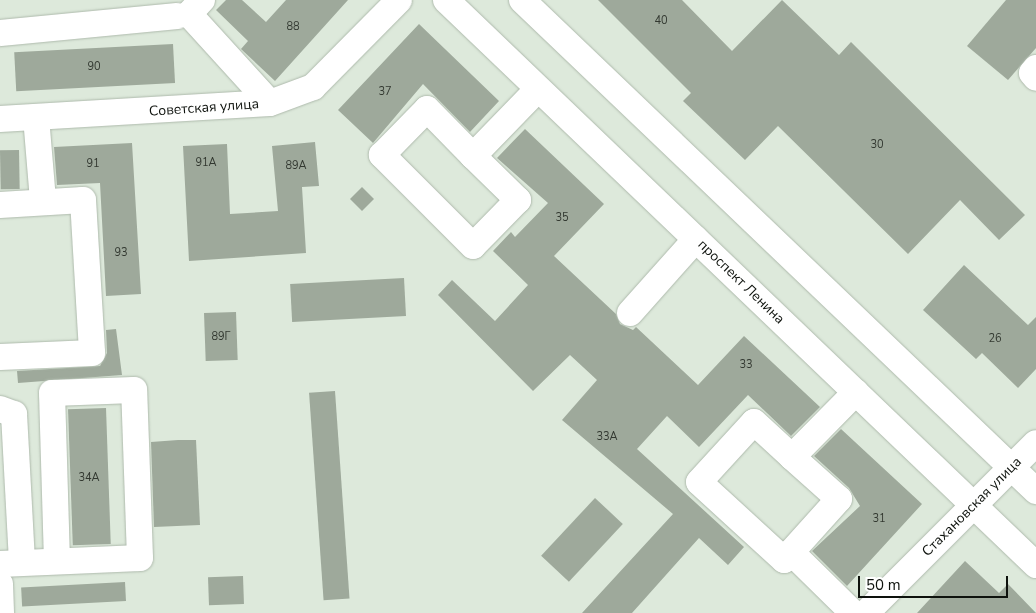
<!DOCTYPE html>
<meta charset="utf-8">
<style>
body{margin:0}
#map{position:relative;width:1036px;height:613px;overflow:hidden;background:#dde9db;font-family:"Nunito Sans",sans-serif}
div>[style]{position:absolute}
.building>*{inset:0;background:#9ea99b;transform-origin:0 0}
.roads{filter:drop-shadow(0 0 1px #aebaac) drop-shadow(0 0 1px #aebaac)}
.minor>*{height:26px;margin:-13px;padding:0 13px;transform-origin:13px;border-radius:13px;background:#fff}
span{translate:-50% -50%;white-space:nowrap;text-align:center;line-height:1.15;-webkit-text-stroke:4px #fff;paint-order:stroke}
.number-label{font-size:11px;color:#323830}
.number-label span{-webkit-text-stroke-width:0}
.street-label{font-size:14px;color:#0e120d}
.scale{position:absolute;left:858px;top:576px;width:150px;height:22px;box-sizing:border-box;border:2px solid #0e120d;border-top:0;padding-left:6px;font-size:15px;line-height:18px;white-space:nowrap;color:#0e120d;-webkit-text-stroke:4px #fff;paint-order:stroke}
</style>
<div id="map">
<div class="building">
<div style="clip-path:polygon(226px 0,242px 0,266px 22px,286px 0,348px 0,275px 81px,241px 49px,248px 41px,216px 10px)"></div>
<div style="clip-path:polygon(598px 0,682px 0,732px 51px,782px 0,839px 55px,851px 42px,1025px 215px,999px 240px,960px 200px,908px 254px,778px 126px,745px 160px,683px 101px,691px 93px)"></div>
<div style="clip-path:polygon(1006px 0,1036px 0,1036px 48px,1008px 80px,967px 46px)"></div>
<div style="clip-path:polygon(419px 24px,499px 101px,470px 132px,423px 84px,373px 143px,338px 110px)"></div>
<div style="left:173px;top:44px;width:39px;height:159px;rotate:87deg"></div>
<div style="clip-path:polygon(525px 129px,604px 204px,554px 256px,616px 314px,620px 324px,633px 330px,636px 327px,698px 385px,744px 336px,820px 407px,791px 436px,748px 395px,699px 447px,667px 416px,637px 449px,744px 547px,728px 565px,699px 538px,632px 613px,582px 613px,673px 514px,562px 420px,597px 380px,570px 355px,533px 391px,438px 295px,452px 280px,495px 321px,528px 285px,493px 251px,511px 232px,515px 237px,548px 203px,497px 158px)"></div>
<div style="clip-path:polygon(315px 142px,319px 186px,302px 187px,306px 253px,189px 261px,183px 146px,227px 144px,230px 214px,278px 211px,272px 146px)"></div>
<div style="clip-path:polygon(132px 143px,141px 294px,106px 296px,100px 183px,57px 185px,54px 147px)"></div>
<div style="left:19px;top:150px;width:39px;height:19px;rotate:89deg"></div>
<div style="left:362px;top:187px;width:17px;height:17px;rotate:45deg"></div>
<div style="clip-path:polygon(964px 265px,1028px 325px,1036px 317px,1036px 369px,1018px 388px,982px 353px,976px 359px,923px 310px)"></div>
<div style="left:404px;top:278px;width:38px;height:114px;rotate:87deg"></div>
<div style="left:236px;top:312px;width:48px;height:32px;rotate:88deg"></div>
<div style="clip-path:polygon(116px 329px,122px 375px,18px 383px,17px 371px,100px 366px,107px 353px,106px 330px)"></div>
<div style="left:335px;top:391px;width:208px;height:26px;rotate:86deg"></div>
<div style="left:106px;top:408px;width:136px;height:38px;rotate:88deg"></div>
<div style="clip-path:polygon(841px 429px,922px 504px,847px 586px,812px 551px,860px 506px,849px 488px,814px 456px)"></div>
<div style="clip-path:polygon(178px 440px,196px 440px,200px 525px,154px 527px,151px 442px)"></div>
<div style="left:595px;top:498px;width:38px;height:79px;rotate:43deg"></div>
<div style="clip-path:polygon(965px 561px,999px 593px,1008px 584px,1036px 613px,917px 613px)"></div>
<div style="left:243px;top:576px;width:28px;height:35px;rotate:88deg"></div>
<div style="left:125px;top:582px;width:19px;height:104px;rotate:87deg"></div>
</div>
<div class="roads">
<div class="minor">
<div style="left:202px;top:0;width:19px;rotate:133deg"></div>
<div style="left:189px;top:14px;width:120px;rotate:47.7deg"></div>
<div style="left:446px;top:0;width:817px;rotate:43.76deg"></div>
<div style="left:522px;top:0;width:711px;rotate:43.69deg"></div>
<div style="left:0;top:33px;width:178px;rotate:-5.5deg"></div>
<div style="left:1036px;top:68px;width:6px;rotate:129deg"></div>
<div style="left:1032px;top:73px;width:6px;rotate:51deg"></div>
<div style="left:36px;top:117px;width:84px;rotate:85.2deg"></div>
<div style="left:0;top:119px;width:270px;rotate:-3.4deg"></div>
<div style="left:270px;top:103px;width:46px;rotate:-20.4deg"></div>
<div style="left:313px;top:87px;width:122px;rotate:-45.3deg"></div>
<div style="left:473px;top:156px;width:63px;rotate:44.4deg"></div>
<div style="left:518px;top:200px;width:64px;rotate:134.4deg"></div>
<div style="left:473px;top:246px;width:129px;rotate:-135deg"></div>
<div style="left:382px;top:155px;width:64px;rotate:-45.6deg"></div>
<div style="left:427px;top:109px;width:66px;rotate:45.6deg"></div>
<div style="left:473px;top:156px;width:93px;rotate:-45.9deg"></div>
<div style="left:0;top:205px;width:83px;rotate:-3.4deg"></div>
<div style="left:83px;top:200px;width:153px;rotate:86.6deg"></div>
<div style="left:92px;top:353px;width:92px;rotate:177.5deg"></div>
<div style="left:630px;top:313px;width:99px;rotate:-48.3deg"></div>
<div style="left:0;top:409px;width:15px;rotate:20deg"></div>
<div style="left:14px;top:414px;width:148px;rotate:86.9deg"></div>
<div style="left:792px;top:457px;width:63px;rotate:41.8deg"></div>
<div style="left:839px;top:499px;width:82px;rotate:132deg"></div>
<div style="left:784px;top:560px;width:115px;rotate:-137.5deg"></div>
<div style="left:699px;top:482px;width:81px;rotate:-47.5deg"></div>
<div style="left:754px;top:422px;width:52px;rotate:42.6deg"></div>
<div style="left:792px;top:457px;width:91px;rotate:-45.4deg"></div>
<div style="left:791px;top:552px;width:87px;rotate:44.5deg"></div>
<div style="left:0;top:564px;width:140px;rotate:-2.5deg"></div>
<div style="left:140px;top:558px;width:168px;rotate:-92deg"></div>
<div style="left:134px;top:390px;width:82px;rotate:177.9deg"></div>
<div style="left:52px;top:393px;width:168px;rotate:88.3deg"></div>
<div style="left:0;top:584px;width:29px;rotate:88deg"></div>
<div style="left:866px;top:613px;width:240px;rotate:-45deg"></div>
</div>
</div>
<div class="number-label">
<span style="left:661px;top:21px">40</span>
<span style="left:293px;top:27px">88</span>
<span style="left:94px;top:67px">90</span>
<span style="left:385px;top:92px">37</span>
<span style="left:877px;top:145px">30</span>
<span style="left:206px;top:163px">91А</span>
<span style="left:93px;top:164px">91</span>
<span style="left:296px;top:166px">89А</span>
<span style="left:562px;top:218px">35</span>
<span style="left:121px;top:253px">93</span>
<span style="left:221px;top:337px">89Г</span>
<span style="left:995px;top:339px">26</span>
<span style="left:746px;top:365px">33</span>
<span style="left:607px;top:437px">33А</span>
<span style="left:89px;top:478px">34А</span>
<span style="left:879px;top:519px">31</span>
</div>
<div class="street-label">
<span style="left:204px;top:108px;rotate:-4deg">Советская улица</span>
<span style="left:741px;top:282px;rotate:44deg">проспект Ленина</span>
<span style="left:972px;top:507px;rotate:-45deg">Стахановская улица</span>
</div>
<div class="scale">50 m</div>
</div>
